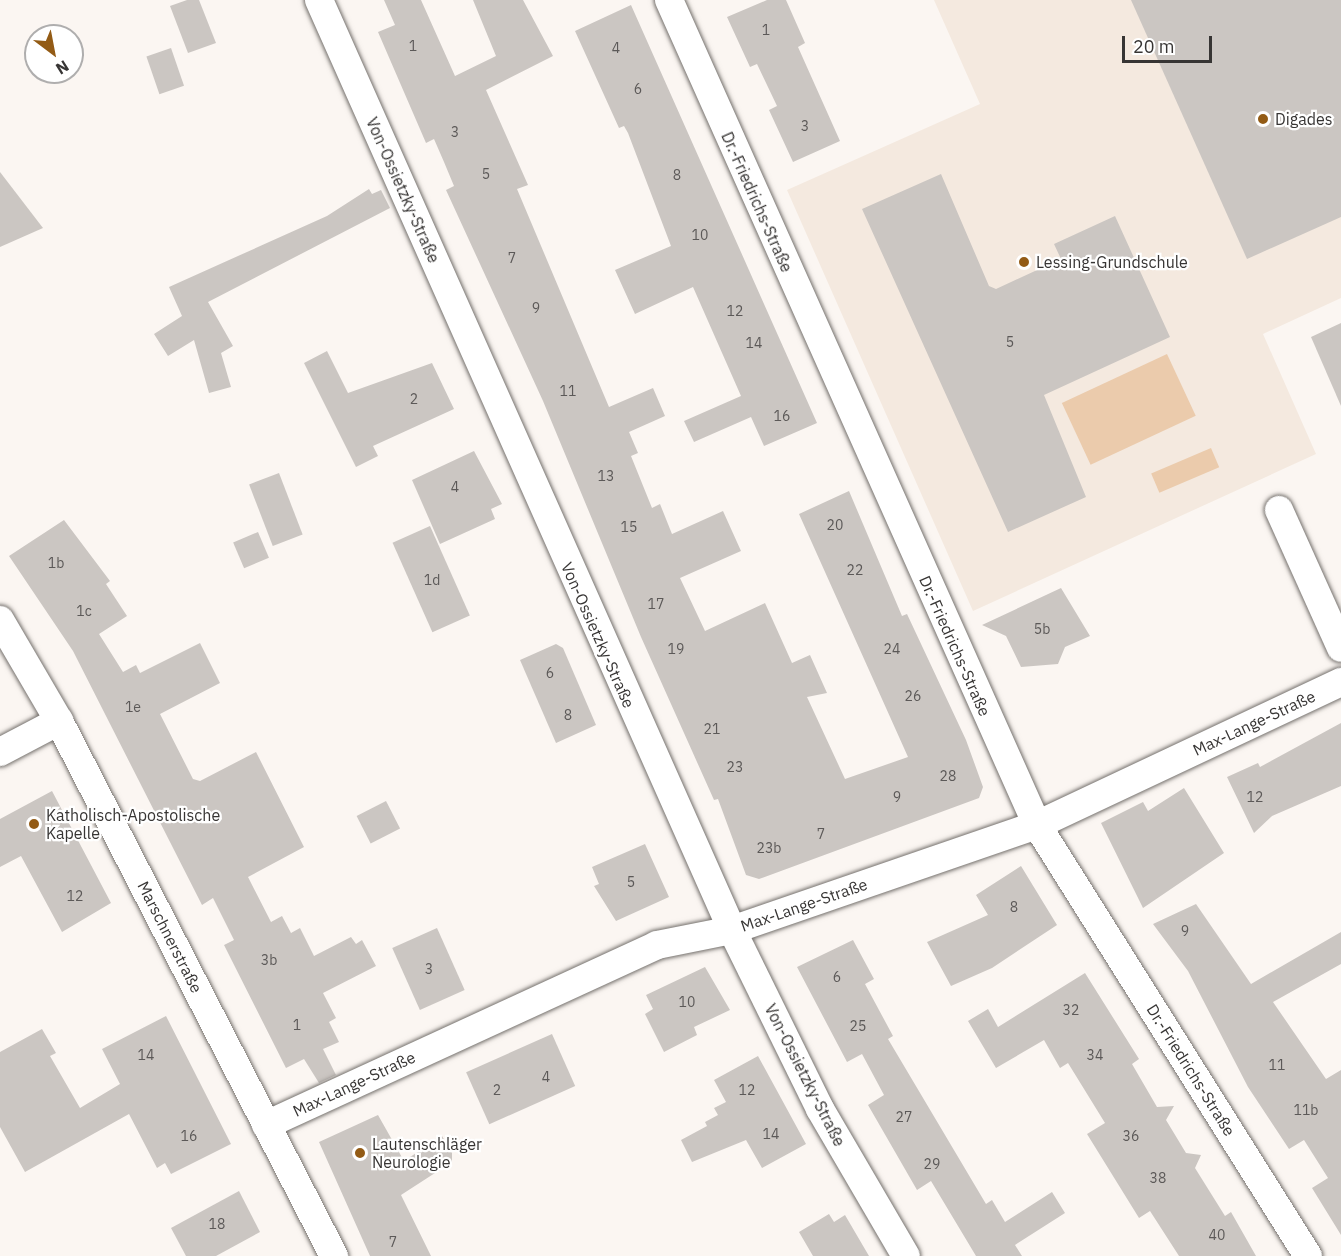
<!DOCTYPE html>
<meta charset="utf-8">
<style>
body{margin:0}
#map{position:relative;width:1341px;height:1256px;overflow:hidden;background:#fbf6f2;font-family:"IBM Plex Sans",sans-serif}
div>[style]{position:absolute}
.built>*{inset:0;background:#f4e9df}
.green>*{inset:0;background:#ebcbac;transform-origin:0 0}
.building>*{inset:0;background:#cbc6c2;transform-origin:0 0}
.roads{filter:drop-shadow(0 0 2px #75716d) drop-shadow(0 0 2px #75716d)}
.minor>*{height:28px;margin:-14px;padding:0 14px;transform-origin:14px;border-radius:14px;background:#fff}
.dots>*{width:16px;height:16px;translate:-50% -50%;box-sizing:border-box;border:3px solid #fff;border-radius:50%}
span{translate:-50% -50%;white-space:nowrap;text-align:center;line-height:1.15;-webkit-text-stroke:4.5px #fff;paint-order:stroke}
.number-label{font-size:14px;color:#5c5958}
.number-label span{-webkit-text-stroke-width:0}
.poi-label{font-size:16px;color:#373534}
.left{translate:0 -50%;text-align:left}
.street-label{font-size:16px;color:#373534}
.north{position:absolute;left:24px;top:24px;width:60px;height:60px;box-sizing:border-box;background:#fff;border:2px solid #afaeae;border-radius:50%;rotate:148deg;font-size:16px;font-weight:700;line-height:24px;text-align:center;color:#373534}
.north::after{content:'';display:block;margin:auto;width:21px;height:27px;background:#935b15;clip-path:polygon(50% 0,100% 100%,50% 72%,0 100%)}
.scale{position:absolute;left:1122px;top:36px;width:90px;height:27px;box-sizing:border-box;border:3px solid #373534;border-top:0;padding-left:8px;font-size:18px;line-height:21px;white-space:nowrap;color:#373534;-webkit-text-stroke:4px #fff;paint-order:stroke}
</style>
<div id="map">
<div class="built">
<div style="clip-path:polygon(934px 0,1341px 0,1341px 298px,1263px 334px,1316px 454px,973px 611px,787px 190px,980px 104px)"></div>
</div>
<div class="green">
<div style="left:1167px;top:354px;width:68px;height:116px;rotate:65deg"></div>
<div style="left:1211px;top:448px;width:21px;height:65px;rotate:67deg"></div>
</div>
<div class="building">
<div style="clip-path:polygon(187px 0,199px 0,216px 43px,188px 53px,170px 6px)"></div>
<div style="clip-path:polygon(384px 0,421px 0,455px 76px,496px 56px,473px 0,523px 0,553px 56px,486px 90px,528px 185px,517px 189px,609px 407px,653px 388px,665px 416px,629px 432px,638px 453px,631px 456px,652px 508px,660px 504px,672px 534px,723px 511px,741px 551px,680px 578px,705px 631px,765px 603px,792px 663px,810px 655px,827px 693px,807px 697px,845px 779px,908px 757px,799px 514px,849px 491px,902px 616px,907px 614px,966px 740px,983px 787px,979px 798px,759px 879px,746px 875px,718px 799px,714px 800px,641px 637px,543px 401px,446px 190px,454px 186px,444px 162px,434px 139px,426px 143px,378px 32px,395px 25px)"></div>
<div style="clip-path:polygon(767px 0,786px 0,790px 9px,805px 43px,798px 47px,840px 141px,793px 162px,769px 110px,777px 106px,757px 64px,750px 67px,727px 17px)"></div>
<div style="clip-path:polygon(1131px 0,1341px 0,1341px 217px,1247px 259px)"></div>
<div style="clip-path:polygon(631px 5px,817px 423px,764px 446px,751px 417px,694px 442px,684px 421px,741px 396px,693px 287px,635px 314px,615px 270px,671px 246px,628px 133px,624px 126px,619px 128px,575px 31px)"></div>
<div style="left:171px;top:48px;width:40px;height:26px;rotate:71deg"></div>
<div style="clip-path:polygon(0 172px,43px 228px,0 247px)"></div>
<div style="clip-path:polygon(941px 174px,989px 286px,996px 289px,1061px 259px,1054px 244px,1115px 216px,1170px 337px,1044px 395px,1086px 497px,1008px 532px,862px 209px)"></div>
<div style="clip-path:polygon(369px 189px,372px 194px,381px 190px,390px 208px,208px 302px,233px 346px,221px 353px,231px 387px,209px 393px,194px 340px,168px 356px,154px 334px,182px 316px,169px 287px,327px 216px)"></div>
<div style="clip-path:polygon(1341px 323px,1341px 406px,1311px 337px)"></div>
<div style="clip-path:polygon(327px 351px,348px 393px,432px 363px,454px 409px,373px 446px,378px 456px,356px 467px,304px 363px)"></div>
<div style="clip-path:polygon(474px 451px,502px 504px,491px 509px,495px 519px,440px 544px,412px 480px)"></div>
<div style="left:279px;top:473px;width:66px;height:32px;rotate:69deg"></div>
<div style="clip-path:polygon(64px 520px,110px 581px,106px 584px,127px 616px,99px 634px,123px 672px,136px 665px,140px 673px,200px 643px,220px 683px,160px 714px,193px 779px,200px 781px,256px 752px,304px 847px,248px 877px,271px 922px,282px 916px,291px 933px,300px 928px,314px 956px,351px 937px,356px 944px,362px 940px,376px 966px,323px 993px,336px 1018px,329px 1022px,339px 1042px,323px 1049px,336px 1075px,319px 1083px,304px 1059px,286px 1068px,224px 945px,234px 940px,213px 898px,202px 905px,73px 651px,9px 556px)"></div>
<div style="left:430px;top:526px;width:98px;height:41px;rotate:66deg"></div>
<div style="left:258px;top:532px;width:28px;height:27px;rotate:67deg"></div>
<div style="clip-path:polygon(1061px 588px,1090px 636px,1065px 647px,1058px 664px,1021px 667px,1006px 636px,982px 625px)"></div>
<div style="clip-path:polygon(556px 644px,563px 648px,596px 725px,556px 743px,520px 660px)"></div>
<div style="clip-path:polygon(1341px 723px,1341px 786px,1272px 816px,1254px 833px,1227px 777px,1258px 763px,1260px 767px)"></div>
<div style="clip-path:polygon(1184px 788px,1224px 853px,1143px 908px,1101px 823px,1143px 802px,1148px 811px)"></div>
<div style="clip-path:polygon(52px 791px,111px 903px,62px 932px,21px 856px,0 867px,0 819px)"></div>
<div style="left:386px;top:801px;width:31px;height:33px;rotate:63deg"></div>
<div style="clip-path:polygon(645px 844px,669px 897px,616px 921px,594px 886px,599px 884px,592px 867px)"></div>
<div style="clip-path:polygon(1021px 866px,1057px 925px,992px 968px,951px 986px,927px 942px,988px 915px,976px 895px)"></div>
<div style="clip-path:polygon(1196px 904px,1251px 984px,1341px 932px,1341px 964px,1273px 1002px,1326px 1079px,1341px 1070px,1341px 1235px,1312px 1188px,1328px 1178px,1304px 1140px,1289px 1149px,1248px 1087px,1188px 971px,1153px 924px)"></div>
<div style="left:437px;top:928px;width:68px;height:49px;rotate:66deg"></div>
<div style="clip-path:polygon(853px 940px,874px 979px,865px 984px,893px 1036px,888px 1039px,986px 1204px,992px 1200px,1005px 1222px,1052px 1192px,1065px 1213px,1015px 1245px,1022px 1256px,976px 1256px,931px 1181px,917px 1190px,868px 1105px,884px 1095px,862px 1054px,847px 1062px,797px 967px)"></div>
<div style="clip-path:polygon(705px 967px,730px 1010px,694px 1027px,697px 1035px,664px 1052px,645px 1014px,653px 1009px,646px 995px)"></div>
<div style="clip-path:polygon(1085px 973px,1139px 1059px,1132px 1064px,1157px 1107px,1174px 1106px,1166px 1120px,1186px 1153px,1201px 1155px,1195px 1168px,1225px 1216px,1231px 1212px,1256px 1256px,1179px 1256px,1150px 1211px,1139px 1218px,1087px 1134px,1105px 1123px,1068px 1063px,1060px 1068px,1044px 1040px,996px 1068px,968px 1021px,988px 1009px,998px 1027px)"></div>
<div style="clip-path:polygon(166px 1016px,231px 1144px,171px 1174px,165px 1163px,157px 1168px,129px 1114px,25px 1172px,0 1127px,0 1052px,42px 1029px,56px 1053px,50px 1056px,80px 1108px,120px 1084px,102px 1049px)"></div>
<div style="left:552px;top:1034px;width:57px;height:94px;rotate:66deg"></div>
<div style="clip-path:polygon(758px 1056px,806px 1144px,762px 1168px,746px 1140px,692px 1162px,681px 1140px,707px 1126px,705px 1122px,718px 1115px,714px 1108px,726px 1102px,714px 1080px)"></div>
<div style="clip-path:polygon(378px 1115px,404px 1161px,442px 1136px,452px 1153px,452px 1162px,401px 1195px,431px 1256px,370px 1256px,319px 1142px)"></div>
<div style="clip-path:polygon(239px 1191px,260px 1232px,216px 1256px,186px 1256px,171px 1228px)"></div>
<div style="clip-path:polygon(829px 1214px,834px 1222px,845px 1215px,869px 1256px,813px 1256px,799px 1232px)"></div>
</div>
<div class="roads">
<div class="minor">
<div style="left:319px;top:0;width:1018px;rotate:66.05deg"></div>
<div style="left:732px;top:930px;width:199px;rotate:63.8deg"></div>
<div style="left:820px;top:1109px;width:170px;rotate:59.7deg"></div>
<div style="left:669px;top:0;width:903px;rotate:65.96deg"></div>
<div style="left:1037px;top:825px;width:509px;rotate:57.84deg"></div>
<div style="left:1279px;top:510px;width:151px;rotate:65.8deg"></div>
<div style="left:0;top:620px;width:117px;rotate:59.7deg"></div>
<div style="left:59px;top:721px;width:602px;rotate:62.8deg"></div>
<div style="left:0;top:752px;width:67px;rotate:-27.7deg"></div>
<div style="left:266px;top:1125px;width:430px;rotate:-24.7deg"></div>
<div style="left:657px;top:945px;width:76px;rotate:-11.3deg"></div>
<div style="left:732px;top:930px;width:323px;rotate:-19deg"></div>
<div style="left:1037px;top:825px;width:336px;rotate:-25.2deg"></div>
</div>
</div>
<div class="dots">
<div style="left:1263px;top:119px;background:#935b15"></div>
<div style="left:1024px;top:262px;background:#935b15"></div>
<div style="left:34px;top:824px;background:#935b15"></div>
<div style="left:360px;top:1153px;background:#935b15"></div>
</div>
<div class="number-label">
<span style="left:766px;top:30px">1</span>
<span style="left:413px;top:46px">1</span>
<span style="left:616px;top:48px">4</span>
<span style="left:638px;top:89px">6</span>
<span style="left:805px;top:126px">3</span>
<span style="left:455px;top:132px">3</span>
<span style="left:486px;top:174px">5</span>
<span style="left:677px;top:175px">8</span>
<span style="left:700px;top:235px">10</span>
<span style="left:512px;top:258px">7</span>
<span style="left:536px;top:308px">9</span>
<span style="left:735px;top:311px">12</span>
<span style="left:1010px;top:342px">5</span>
<span style="left:754px;top:343px">14</span>
<span style="left:568px;top:391px">11</span>
<span style="left:414px;top:399px">2</span>
<span style="left:782px;top:416px">16</span>
<span style="left:606px;top:476px">13</span>
<span style="left:455px;top:487px">4</span>
<span style="left:835px;top:525px">20</span>
<span style="left:629px;top:527px">15</span>
<span style="left:56px;top:563px">1b</span>
<span style="left:855px;top:570px">22</span>
<span style="left:432px;top:580px">1d</span>
<span style="left:656px;top:604px">17</span>
<span style="left:84px;top:611px">1c</span>
<span style="left:1042px;top:629px">5b</span>
<span style="left:676px;top:649px">19</span>
<span style="left:892px;top:649px">24</span>
<span style="left:550px;top:673px">6</span>
<span style="left:913px;top:696px">26</span>
<span style="left:133px;top:707px">1e</span>
<span style="left:568px;top:715px">8</span>
<span style="left:712px;top:729px">21</span>
<span style="left:735px;top:767px">23</span>
<span style="left:948px;top:776px">28</span>
<span style="left:897px;top:797px">9</span>
<span style="left:1255px;top:797px">12</span>
<span style="left:821px;top:834px">7</span>
<span style="left:769px;top:848px">23b</span>
<span style="left:631px;top:882px">5</span>
<span style="left:75px;top:896px">12</span>
<span style="left:1014px;top:907px">8</span>
<span style="left:1185px;top:931px">9</span>
<span style="left:269px;top:960px">3b</span>
<span style="left:429px;top:969px">3</span>
<span style="left:837px;top:977px">6</span>
<span style="left:687px;top:1002px">10</span>
<span style="left:1071px;top:1010px">32</span>
<span style="left:297px;top:1025px">1</span>
<span style="left:858px;top:1026px">25</span>
<span style="left:146px;top:1055px">14</span>
<span style="left:1095px;top:1055px">34</span>
<span style="left:1277px;top:1065px">11</span>
<span style="left:546px;top:1077px">4</span>
<span style="left:497px;top:1090px">2</span>
<span style="left:747px;top:1090px">12</span>
<span style="left:1306px;top:1110px">11b</span>
<span style="left:904px;top:1117px">27</span>
<span style="left:771px;top:1134px">14</span>
<span style="left:189px;top:1136px">16</span>
<span style="left:1131px;top:1136px">36</span>
<span style="left:932px;top:1164px">29</span>
<span style="left:1158px;top:1178px">38</span>
<span style="left:217px;top:1224px">18</span>
<span style="left:1217px;top:1235px">40</span>
<span style="left:393px;top:1242px">7</span>
</div>
<div class="poi-label">
<span class="left" style="left:1275px;top:119px">Digades</span>
<span class="left" style="left:1036px;top:262px">Lessing-Grundschule</span>
<span class="left" style="left:46px;top:824px">Katholisch-Apostolische<br>Kapelle</span>
<span class="left" style="left:372px;top:1153px">Lautenschläger<br>Neurologie</span>
</div>
<div class="street-label">
<span style="left:403px;top:190px;rotate:66deg">Von-Ossietzky-Straße</span>
<span style="left:757px;top:202px;rotate:66deg">Dr.-Friedrichs-Straße</span>
<span style="left:598px;top:635px;rotate:66deg">Von-Ossietzky-Straße</span>
<span style="left:955px;top:646px;rotate:66deg">Dr.-Friedrichs-Straße</span>
<span style="left:1254px;top:723px;rotate:-25deg">Max-Lange-Straße</span>
<span style="left:804px;top:905px;rotate:-19deg">Max-Lange-Straße</span>
<span style="left:170px;top:937px;rotate:63deg">Marschnerstraße</span>
<span style="left:1191px;top:1070px;rotate:58deg">Dr.-Friedrichs-Straße</span>
<span style="left:805px;top:1075px;rotate:63deg">Von-Ossietzky-Straße</span>
<span style="left:354px;top:1084px;rotate:-25deg">Max-Lange-Straße</span>
</div>
<div class="north">N</div>
<div class="scale">20 m</div>
</div>
